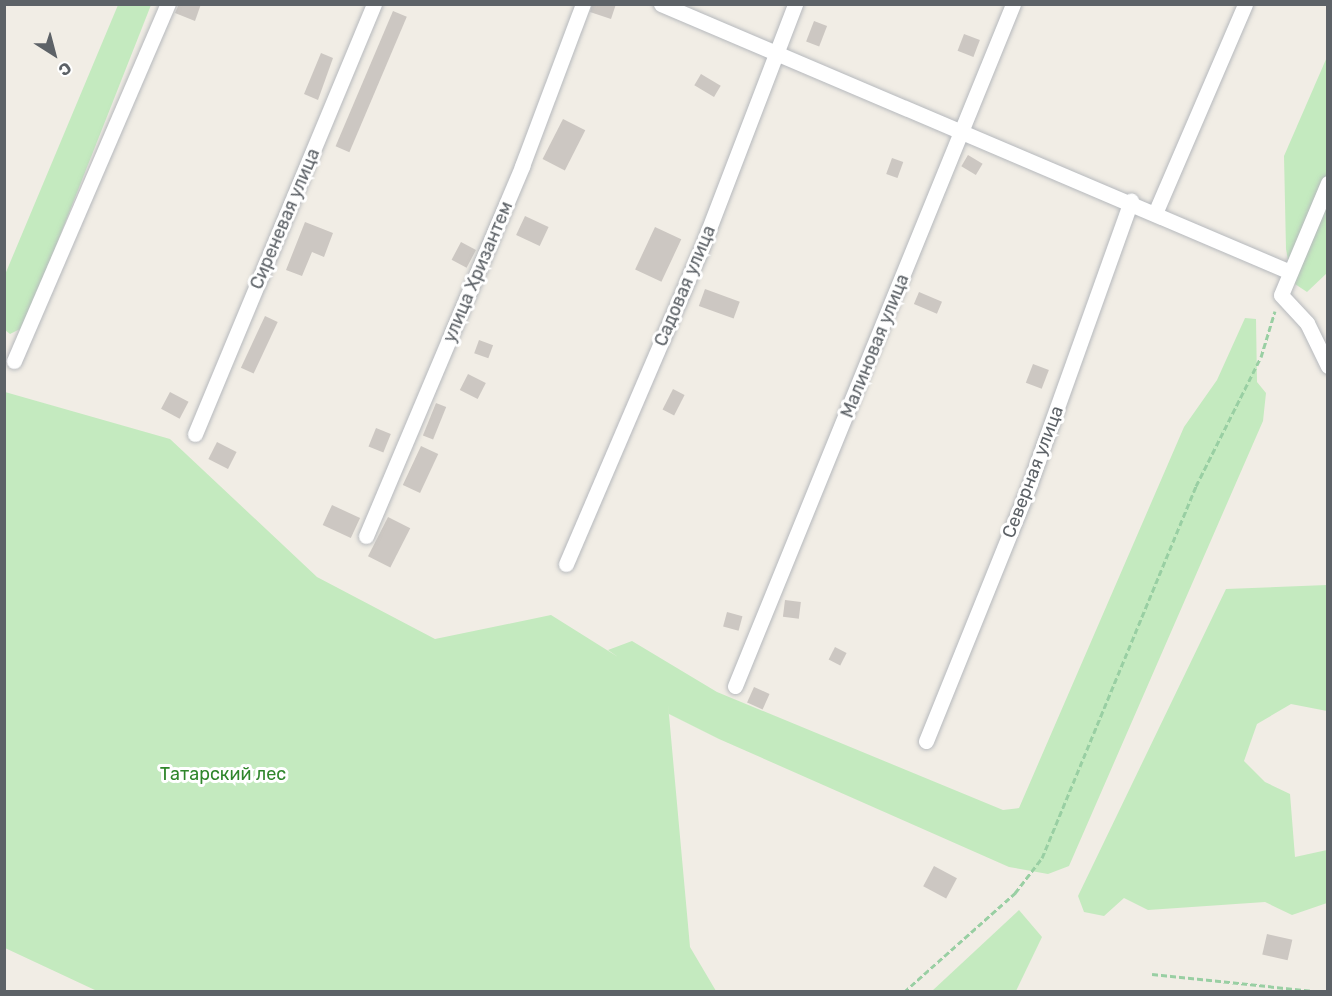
<!DOCTYPE html>
<meta charset="utf-8">
<style>
body{margin:0}
#map{position:relative;width:1332px;height:996px;overflow:hidden;background:#f1ede5;font-family:Rubik,sans-serif}
div>[style]{position:absolute}
.green>*{inset:0;background:#c4eabf}
.building>*{inset:0;background:#ccc7c2;transform-origin:0 0}
.path>*{height:3px;margin-top:-1.5px;transform-origin:0;background:repeating-linear-gradient(90deg,#99cfa3 0 6px,transparent 0 9px)}
.roads{filter:drop-shadow(0 0 2px #b6b9bd) drop-shadow(0 0 2px #b6b9bd)}
.minor>*{height:15px;margin:-7.5px;padding:0 7.5px;transform-origin:7.5px;border-radius:7.5px;background:#fff}
span{translate:-50% -50%;white-space:nowrap;text-align:center;line-height:1.15;-webkit-text-stroke:6px #fff;paint-order:stroke}
.street-label{font-size:18px;color:#5d6267}
.park-label{font-size:18px;color:#30862c}
.frame{position:absolute;inset:0;border:6px solid #5d6267;pointer-events:none}
.north{position:absolute;left:24px;top:24px;width:60px;height:60px;-webkit-text-stroke:4px #fff;paint-order:stroke;rotate:144deg;font-size:16px;font-weight:700;line-height:24px;text-align:center;color:#5d6267}
.north::after{content:'';display:block;margin:auto;width:21px;height:27px;background:#5d6267;clip-path:polygon(50% 0,100% 100%,50% 72%,0 100%)}
</style>
<div id="map">
<div class="green">
<div style="clip-path:polygon(118px 5px,151px 5px,24px 327px,10px 334px,5px 330px,4px 277px)"></div>
<div style="clip-path:polygon(1327px 57px,1327px 273px,1307px 292px,1292px 282px,1286px 249px,1284px 156px)"></div>
<div style="clip-path:polygon(1245px 318px,1256px 319px,1257px 382px,1266px 393px,1263px 421px,1069px 866px,1048px 874px,1009px 867px,719px 739px,669px 714px,668px 704px,690px 947px,716px 991px,97px 991px,5px 948px,5px 392px,170px 439px,317px 577px,435px 639px,551px 615px,618px 657px,608px 650px,632px 641px,717px 692px,1003px 810px,1019px 808px,1184px 427px,1217px 380px)"></div>
<div style="clip-path:polygon(1327px 585px,1327px 711px,1291px 704px,1257px 724px,1244px 761px,1265px 782px,1290px 794px,1295px 857px,1327px 850px,1327px 903px,1292px 915px,1265px 902px,1148px 910px,1124px 898px,1104px 916px,1084px 912px,1078px 896px,1226px 589px)"></div>
<div style="clip-path:polygon(1019px 910px,1042px 937px,1016px 991px,932px 991px)"></div>
</div>
<div class="building">
<div style="clip-path:polygon(179px 4px,201px 4px,195px 21px,175px 13px)"></div>
<div style="clip-path:polygon(592px 4px,616px 4px,611px 19px,590px 12px)"></div>
<div style="left:393px;top:11px;width:15px;height:147px;rotate:23deg"></div>
<div style="left:814px;top:21px;width:14px;height:22px;rotate:21deg"></div>
<div style="left:964px;top:34px;width:17px;height:18px;rotate:21deg"></div>
<div style="clip-path:polygon(321px 53px,333px 58px,318px 100px,304px 94px)"></div>
<div style="left:701px;top:74px;width:23px;height:13px;rotate:31deg"></div>
<div style="left:563px;top:119px;width:25px;height:45px;rotate:27deg"></div>
<div style="left:968px;top:155px;width:17px;height:13px;rotate:31deg"></div>
<div style="left:892px;top:158px;width:12px;height:17px;rotate:20deg"></div>
<div style="left:525px;top:216px;width:26px;height:21px;rotate:25deg"></div>
<div style="clip-path:polygon(305px 222px,333px 233px,324px 257px,312px 252px,302px 276px,286px 270px)"></div>
<div style="left:655px;top:227px;width:29px;height:47px;rotate:25deg"></div>
<div style="left:461px;top:242px;width:17px;height:20px;rotate:28deg"></div>
<div style="left:705px;top:289px;width:37px;height:18px;rotate:20deg"></div>
<div style="left:919px;top:292px;width:25px;height:13px;rotate:23deg"></div>
<div style="left:265px;top:316px;width:14px;height:57px;rotate:25deg"></div>
<div style="left:479px;top:340px;width:15px;height:14px;rotate:20deg"></div>
<div style="left:1033px;top:364px;width:17px;height:20px;rotate:21deg"></div>
<div style="left:468px;top:374px;width:20px;height:18px;rotate:27deg"></div>
<div style="left:673px;top:389px;width:13px;height:23px;rotate:27deg"></div>
<div style="left:170px;top:392px;width:21px;height:19px;rotate:28deg"></div>
<div style="left:436px;top:403px;width:11px;height:35px;rotate:22deg"></div>
<div style="left:376px;top:428px;width:16px;height:20px;rotate:22deg"></div>
<div style="left:217px;top:442px;width:22px;height:19px;rotate:27deg"></div>
<div style="left:421px;top:446px;width:19px;height:43px;rotate:25deg"></div>
<div style="left:332px;top:505px;width:31px;height:22px;rotate:25deg"></div>
<div style="left:388px;top:517px;width:25px;height:44px;rotate:27deg"></div>
<div style="left:785px;top:600px;width:16px;height:17px;rotate:7deg"></div>
<div style="left:727px;top:612px;width:16px;height:15px;rotate:15deg"></div>
<div style="left:835px;top:647px;width:13px;height:14px;rotate:27deg"></div>
<div style="left:754px;top:687px;width:17px;height:17px;rotate:24deg"></div>
<div style="left:934px;top:866px;width:26px;height:23px;rotate:28deg"></div>
<div style="left:1267px;top:934px;width:26px;height:21px;rotate:13deg"></div>
</div>
<div class="path">
<div style="left:1152px;top:974px;width:172px;rotate:6deg"></div>
<div style="left:904px;top:992px;width:149px;rotate:-41.7deg"></div>
<div style="left:1015px;top:893px;width:44px;rotate:-52.4deg"></div>
<div style="left:1042px;top:858px;width:403px;rotate:-67.5deg"></div>
<div style="left:1196px;top:486px;width:144px;rotate:-63.3deg"></div>
<div style="left:1261px;top:357px;width:48px;rotate:-73.1deg"></div>
</div>
<div class="roads">
<div class="minor">
<div style="left:661px;top:4px;width:681px;rotate:23.07deg"></div>
<div style="left:1328px;top:183px;width:121px;rotate:112.8deg"></div>
<div style="left:1281px;top:295px;width:38px;rotate:47deg"></div>
<div style="left:1307px;top:323px;width:48px;rotate:64deg"></div>
<div style="left:1156px;top:211px;width:225px;rotate:-66.7deg"></div>
<div style="left:14px;top:361px;width:389px;rotate:-66.7deg"></div>
<div style="left:195px;top:434px;width:466px;rotate:-67.4deg"></div>
<div style="left:366px;top:536px;width:402px;rotate:-67.1deg"></div>
<div style="left:522px;top:166px;width:173px;rotate:-69.4deg"></div>
<div style="left:566px;top:564px;width:340px;rotate:-66.8deg"></div>
<div style="left:700px;top:252px;width:266px;rotate:-69deg"></div>
<div style="left:735px;top:686px;width:736px;rotate:-67.82deg"></div>
<div style="left:926px;top:741px;width:278px;rotate:-68deg"></div>
<div style="left:1030px;top:483px;width:300px;rotate:-70.3deg"></div>
</div>
</div>
<div class="street-label">
<span style="left:285px;top:219px;rotate:-67deg">Сиреневая улица</span>
<span style="left:478px;top:272px;rotate:-67deg">улица Хризантем</span>
<span style="left:685px;top:286px;rotate:-67deg">Садовая улица</span>
<span style="left:875px;top:346px;rotate:-68deg">Малиновая улица</span>
<span style="left:1033px;top:472px;rotate:-69deg">Северная улица</span>
</div>
<div class="park-label">
<span style="left:223px;top:774px">Татарский лес</span>
</div>
<div class="frame"></div>
<div class="north">С</div>
</div>
